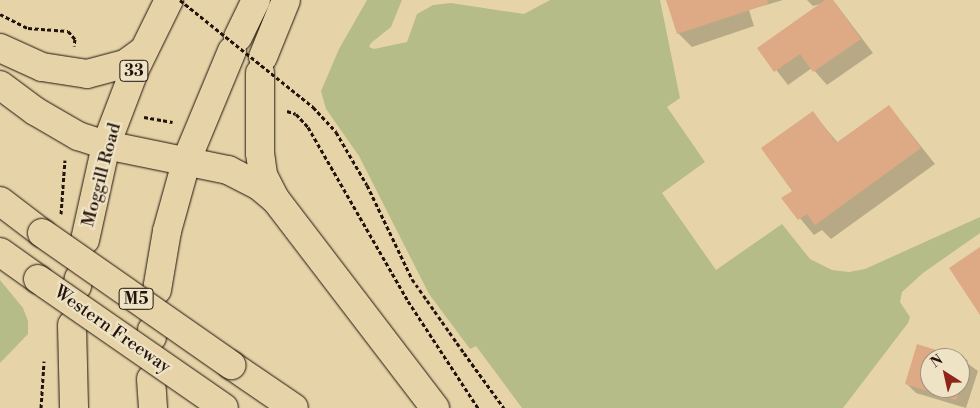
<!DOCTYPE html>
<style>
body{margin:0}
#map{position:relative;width:980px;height:408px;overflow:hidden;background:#e6d4a8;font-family:"Libre Bodoni",serif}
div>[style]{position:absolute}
.green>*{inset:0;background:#b6bc87}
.shadow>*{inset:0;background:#0003}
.building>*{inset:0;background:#deaa86}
.path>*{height:3px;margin-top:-1.5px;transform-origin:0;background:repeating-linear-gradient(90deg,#22130d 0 4px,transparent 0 6.5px)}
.roads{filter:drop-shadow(0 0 1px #22130d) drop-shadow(0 0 1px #22130d)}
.highway>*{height:28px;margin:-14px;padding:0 14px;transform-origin:14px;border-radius:14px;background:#e6d4a8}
.path-bridge>*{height:3px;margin-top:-1.5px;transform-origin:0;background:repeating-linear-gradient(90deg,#22130d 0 4px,transparent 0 6.5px)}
.bridges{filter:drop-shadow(0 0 1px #22130d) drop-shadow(0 0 1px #22130d)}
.highway-bridge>*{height:28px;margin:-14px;padding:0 14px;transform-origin:14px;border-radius:14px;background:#e6d4a8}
span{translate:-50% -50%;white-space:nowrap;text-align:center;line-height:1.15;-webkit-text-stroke:4.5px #efe3c6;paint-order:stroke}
.shield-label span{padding:1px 4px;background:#efe3c6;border:1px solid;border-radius:4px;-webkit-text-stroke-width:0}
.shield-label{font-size:16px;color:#22130d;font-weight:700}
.street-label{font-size:18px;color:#22130d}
.north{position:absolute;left:920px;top:348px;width:50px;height:50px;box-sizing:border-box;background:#efe3c6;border:1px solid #9d907c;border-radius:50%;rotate:325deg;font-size:14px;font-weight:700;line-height:20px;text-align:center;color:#22130d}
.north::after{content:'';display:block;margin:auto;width:18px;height:22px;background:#8f2418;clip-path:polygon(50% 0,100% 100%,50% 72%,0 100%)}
</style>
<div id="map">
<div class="green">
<div style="clip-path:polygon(367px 0,402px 0,391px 27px,371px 43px,369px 47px,374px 49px,407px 42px,417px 14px,433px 5px,451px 3px,524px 14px,550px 0,660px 0,680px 98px,667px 107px,705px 162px,662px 193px,716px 270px,782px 224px,810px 259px,832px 270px,849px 272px,865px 269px,980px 217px,980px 233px,923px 273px,902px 292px,900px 302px,910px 317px,908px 323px,843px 408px,522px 408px,476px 346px,470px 349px,429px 294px,359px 156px,326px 109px,321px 91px,339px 49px)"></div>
<div style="clip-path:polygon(0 280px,23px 308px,28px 321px,28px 334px,0 363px)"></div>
</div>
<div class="shadow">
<div style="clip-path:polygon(667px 0,783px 0,749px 10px,754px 26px,692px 47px,678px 33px)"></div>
<div style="clip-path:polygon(807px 0,833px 0,873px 53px,827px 85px,812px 68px,788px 85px,759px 48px,820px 4px,813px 6px)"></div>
<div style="clip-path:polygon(889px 106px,935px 164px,831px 239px,822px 230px,814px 235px,783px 198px,794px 191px,812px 112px,838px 143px)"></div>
<div style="clip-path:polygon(918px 346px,958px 358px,930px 358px,930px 388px,960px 388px,960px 358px,978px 371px,966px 408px,916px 393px,906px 383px)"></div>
</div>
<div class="building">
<div style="clip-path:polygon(666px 0,767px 0,768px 4px,677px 34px)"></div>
<div style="clip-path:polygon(825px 0,833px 0,861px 39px,813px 72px,800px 54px,774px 72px,757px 48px)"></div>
<div style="clip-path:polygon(889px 105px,921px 148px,815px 225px,807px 214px,798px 220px,781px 198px,792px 191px,761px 148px,813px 111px,836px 143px)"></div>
<div style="clip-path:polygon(980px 247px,980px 315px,949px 268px)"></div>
<div style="clip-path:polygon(917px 344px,968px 360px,960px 387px,960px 358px,930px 358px,930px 388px,960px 388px,956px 400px,905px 384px)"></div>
</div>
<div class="path">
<div style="left:0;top:14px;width:31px;rotate:27deg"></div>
<div style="left:28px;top:28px;width:40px;rotate:4.3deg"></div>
<div style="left:68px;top:31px;width:11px;rotate:49deg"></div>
<div style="left:75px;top:39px;width:7px;rotate:98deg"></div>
<div style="left:287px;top:111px;width:9px;rotate:18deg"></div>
<div style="left:296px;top:114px;width:18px;rotate:47deg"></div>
<div style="left:308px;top:127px;width:201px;rotate:60.1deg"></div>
<div style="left:408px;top:301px;width:128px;rotate:56.8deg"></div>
<div style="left:144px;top:117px;width:29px;rotate:10deg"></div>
<div style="left:61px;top:214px;width:54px;rotate:-85.8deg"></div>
<div style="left:464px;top:353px;width:68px;rotate:54deg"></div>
<div style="left:41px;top:408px;width:47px;rotate:-86.3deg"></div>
</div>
<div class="roads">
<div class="highway">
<div style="left:238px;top:37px;width:41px;rotate:-64.1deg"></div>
<div style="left:0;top:48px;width:46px;rotate:24.3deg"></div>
<div style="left:42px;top:67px;width:46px;rotate:8.8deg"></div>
<div style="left:87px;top:74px;width:39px;rotate:-15deg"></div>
<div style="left:125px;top:64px;width:22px;rotate:-36deg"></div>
<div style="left:263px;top:57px;width:61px;rotate:-68deg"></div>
<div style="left:260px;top:73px;width:80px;rotate:90deg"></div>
<div style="left:260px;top:153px;width:22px;rotate:82deg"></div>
<div style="left:263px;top:175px;width:27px;rotate:63deg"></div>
<div style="left:0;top:85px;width:44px;rotate:36.6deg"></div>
<div style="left:35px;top:111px;width:50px;rotate:30.2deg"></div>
<div style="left:78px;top:136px;width:29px;rotate:18deg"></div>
<div style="left:106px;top:145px;width:125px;rotate:11.6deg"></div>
<div style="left:228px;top:170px;width:34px;rotate:27deg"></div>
<div style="left:258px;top:185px;width:23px;rotate:40deg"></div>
<div style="left:276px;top:200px;width:262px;rotate:52.6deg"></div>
<div style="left:0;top:201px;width:53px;rotate:37.3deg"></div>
<div style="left:85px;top:240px;width:97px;rotate:-77.5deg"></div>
<div style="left:106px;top:145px;width:81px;rotate:-69.1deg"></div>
<div style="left:135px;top:69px;width:77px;rotate:-63.8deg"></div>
<div style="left:0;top:252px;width:47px;rotate:35.4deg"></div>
<div style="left:77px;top:286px;width:8px;rotate:-76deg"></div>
<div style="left:157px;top:290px;width:60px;rotate:-80.4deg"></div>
<div style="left:167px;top:231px;width:75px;rotate:-74.5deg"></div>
<div style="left:187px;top:159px;width:117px;rotate:-67.4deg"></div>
<div style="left:72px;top:325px;width:83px;rotate:88.6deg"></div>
<div style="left:152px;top:337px;width:7px;rotate:-90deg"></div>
<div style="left:231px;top:365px;width:76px;rotate:34.3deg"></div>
<div style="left:151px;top:379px;width:29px;rotate:86deg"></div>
</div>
</div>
<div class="path-bridge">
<div style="left:180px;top:0;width:171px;rotate:38.8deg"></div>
<div style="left:313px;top:107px;width:34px;rotate:47deg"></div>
<div style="left:336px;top:132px;width:61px;rotate:59.7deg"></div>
<div style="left:367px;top:185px;width:104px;rotate:64.4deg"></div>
<div style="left:412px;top:279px;width:90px;rotate:54.9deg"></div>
</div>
<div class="bridges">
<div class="highway-bridge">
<div style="left:42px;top:233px;width:231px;rotate:34.9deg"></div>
<div style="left:38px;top:279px;width:226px;rotate:34.7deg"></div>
</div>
</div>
<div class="shield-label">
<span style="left:134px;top:71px">33</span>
<span style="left:136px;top:299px">M5</span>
</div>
<div class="street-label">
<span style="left:102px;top:175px;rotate:-75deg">Moggill Road</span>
<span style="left:112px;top:330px;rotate:35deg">Western Freeway</span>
</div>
<div class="north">N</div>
</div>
